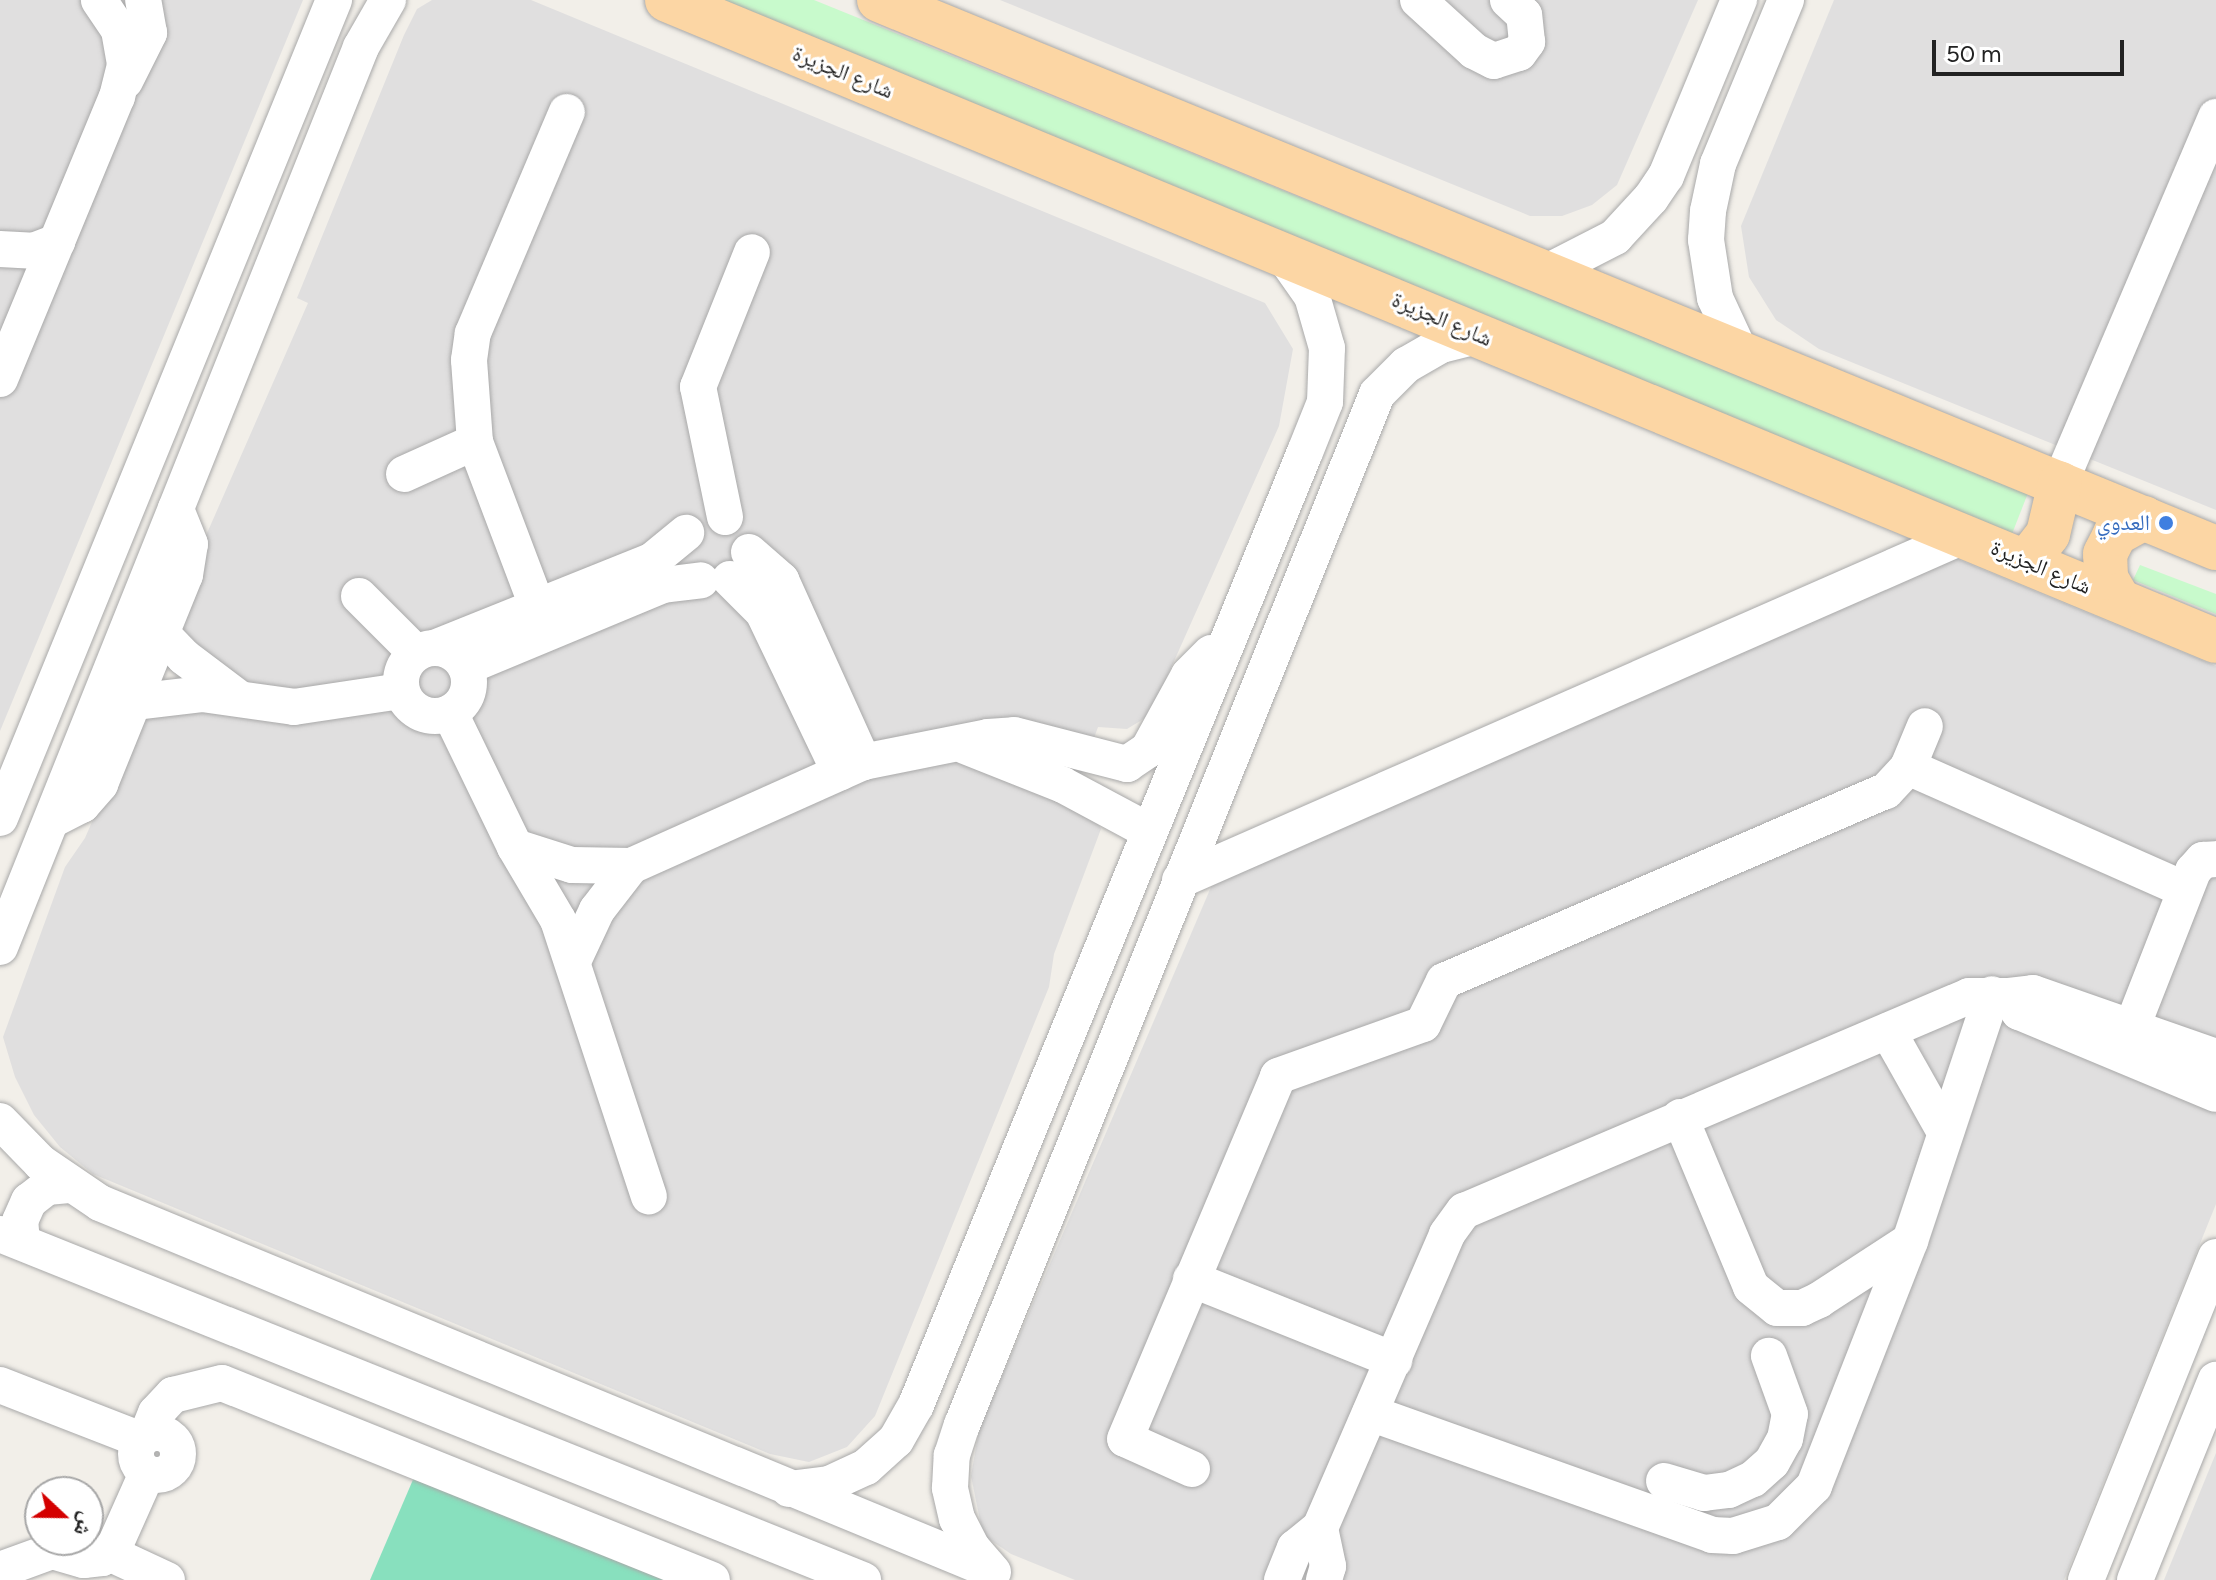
<!DOCTYPE html>
<meta charset="utf-8">
<style>
body{margin:0}
#map{position:relative;width:2216px;height:1580px;overflow:hidden;background:#f2efe9;font-family:Figtree,"Noto Naskh Arabic",sans-serif}
div>[style]{position:absolute}
.residential>*{inset:0;background:#e0dfdf}
.park>*{inset:0;background:#c8facc}
.pitch>*{inset:0;background:#88e0be}
.roads{filter:drop-shadow(0 0 2px #a9a9a9) drop-shadow(0 0 2px #a9a9a9)}
.minor>*{height:36px;margin:-18px;padding:0 18px;transform-origin:18px;border-radius:18px;background:#fff}
.minor>.ring{margin:-18px;padding:0;box-sizing:content-box;background:none;border:36px solid #fff;border-radius:50%}
.major>*{height:44px;margin:-22px;padding:0 22px;transform-origin:22px;border-radius:22px;background:#fcd6a4}
.dots>*{width:22px;height:22px;translate:-50% -50%;box-sizing:border-box;border:4px solid #fff;border-radius:50%}
span{translate:-50% -50%;white-space:nowrap;text-align:center;line-height:1.15;-webkit-text-stroke:6px #fff;paint-order:stroke}
.street-label{font-size:22px;color:#222}
.shop-label{font-size:22px;color:#366cbe}
.right{translate:-100% -50%;text-align:right}
.north{position:absolute;left:24px;top:1476px;width:80px;height:80px;box-sizing:border-box;background:#fff;border:2px solid #a7a7a7;border-radius:50%;rotate:112deg;font-size:22px;font-weight:700;line-height:32px;text-align:center;color:#222}
.north::after{content:'';display:block;margin:auto;width:28px;height:36px;background:#d40000;clip-path:polygon(50% 0,100% 100%,50% 72%,0 100%)}
.scale{position:absolute;left:1932px;top:40px;width:192px;height:36px;box-sizing:border-box;border:4px solid #222;border-top:0;padding-left:10px;font-size:24px;line-height:28px;white-space:nowrap;color:#222;-webkit-text-stroke:6px #fff;paint-order:stroke}
</style>
<div id="map">
<div class="residential">
<div style="clip-path:polygon(0 0,303px 0,0 731px)"></div>
<div style="clip-path:polygon(432px 0,531px 0,1265px 303px,1293px 349px,1279px 426px,1150px 715px,1127px 729px,1098px 727px,1074px 794px,1090px 806px,1101px 829px,1054px 954px,1049px 987px,875px 1416px,847px 1447px,809px 1462px,770px 1454px,93px 1174px,60px 1147px,34px 1115px,15px 1077px,3px 1037px,65px 867px,85px 838px,134px 725px,156px 710px,172px 709px,194px 654px,183px 639px,180px 620px,190px 572px,308px 303px,297px 298px,404px 35px,417px 9px)"></div>
<div style="clip-path:polygon(1000px 0,1698px 0,1617px 185px,1592px 205px,1562px 216px,1530px 216px)"></div>
<div style="clip-path:polygon(1834px 0,2216px 0,2216px 510px,1819px 349px,1776px 320px,1749px 277px,1741px 226px)"></div>
<div style="clip-path:polygon(1916px 542px,2216px 666px,2216px 1204px,2064px 1580px,1075px 1580px,1011px 1554px,983px 1535px,971px 1476px,979px 1430px,1229px 845px)"></div>
<div style="clip-path:polygon(2216px 1453px,2216px 1580px,2164px 1580px)"></div>
</div>
<div class="park">
<div style="clip-path:polygon(711px 0,814px 0,2028px 493px,2010px 539px)"></div>
<div style="clip-path:polygon(2140px 565px,2216px 594px,2216px 614px,2133px 580px)"></div>
</div>
<div class="pitch">
<div style="clip-path:polygon(418px 1468px,674px 1580px,370px 1580px)"></div>
</div>
<div class="roads">
<div class="minor">
<div style="left:1418px;top:0;width:76px;rotate:42.3deg"></div>
<div style="left:1474px;top:51px;width:22px;rotate:27deg"></div>
<div style="left:1494px;top:61px;width:26px;rotate:-18deg"></div>
<div style="left:1519px;top:53px;width:14px;rotate:-54deg"></div>
<div style="left:1527px;top:42px;width:27px;rotate:-96deg"></div>
<div style="left:1524px;top:15px;width:22px;rotate:-137deg"></div>
<div style="left:125px;top:81px;width:54px;rotate:-63.4deg"></div>
<div style="left:149px;top:33px;width:34px;rotate:-100deg"></div>
<div style="left:0;top:249px;width:33px;rotate:3deg"></div>
<div style="left:33px;top:251px;width:26px;rotate:-21deg"></div>
<div style="left:1545px;top:273px;width:79px;rotate:-27.2deg"></div>
<div style="left:1615px;top:237px;width:53px;rotate:-47.3deg"></div>
<div style="left:1651px;top:198px;width:27px;rotate:-56deg"></div>
<div style="left:1666px;top:176px;width:191px;rotate:-67.5deg"></div>
<div style="left:1739px;top:350px;width:57px;rotate:-114.8deg"></div>
<div style="left:1715px;top:298px;width:59px;rotate:-98.8deg"></div>
<div style="left:1706px;top:240px;width:29px;rotate:-86deg"></div>
<div style="left:1708px;top:211px;width:48px;rotate:-78deg"></div>
<div style="left:1718px;top:164px;width:178px;rotate:-67.5deg"></div>
<div style="left:0;top:379px;width:305px;rotate:-67.5deg"></div>
<div style="left:117px;top:97px;width:34px;rotate:-76deg"></div>
<div style="left:125px;top:64px;width:35px;rotate:-100deg"></div>
<div style="left:119px;top:30px;width:36px;rotate:-124deg"></div>
<div style="left:404px;top:474px;width:78px;rotate:-24.3deg"></div>
<div style="left:2060px;top:483px;width:398px;rotate:-66.9deg"></div>
<div style="left:725px;top:517px;width:133px;rotate:-101.7deg"></div>
<div style="left:698px;top:387px;width:145px;rotate:-68.2deg"></div>
<div style="left:749px;top:552px;width:43px;rotate:41.2deg"></div>
<div style="left:781px;top:580px;width:200px;rotate:65.7deg"></div>
<div style="left:730px;top:579px;width:47px;rotate:45deg"></div>
<div style="left:763px;top:612px;width:178px;rotate:64.4deg"></div>
<div style="left:359px;top:596px;width:81px;rotate:45deg"></div>
<div style="left:537px;top:606px;width:175px;rotate:-110.7deg"></div>
<div style="left:475px;top:442px;width:82px;rotate:-94.2deg"></div>
<div style="left:469px;top:360px;width:27px;rotate:-82deg"></div>
<div style="left:473px;top:333px;width:240px;rotate:-67deg"></div>
<div style="left:161px;top:633px;width:33px;rotate:46deg"></div>
<div style="left:184px;top:657px;width:66px;rotate:37deg"></div>
<div style="left:437px;top:647px;width:233px;rotate:-21.9deg"></div>
<div style="left:653px;top:560px;width:43px;rotate:-39.3deg"></div>
<div class="ring" style="left:401px;top:648px;width:32px;height:32px"></div>
<div style="left:466px;top:667px;width:213px;rotate:-22.6deg"></div>
<div style="left:663px;top:585px;width:38px;rotate:-7deg"></div>
<div style="left:134px;top:702px;width:68px;rotate:-6.7deg"></div>
<div style="left:202px;top:694px;width:93px;rotate:8deg"></div>
<div style="left:294px;top:707px;width:108px;rotate:-8.5deg"></div>
<div style="left:450px;top:713px;width:149px;rotate:64.1deg"></div>
<div style="left:515px;top:847px;width:85px;rotate:59.5deg"></div>
<div style="left:558px;top:920px;width:291px;rotate:71.8deg"></div>
<div style="left:965px;top:746px;width:105px;rotate:21.7deg"></div>
<div style="left:1063px;top:785px;width:95px;rotate:28.2deg"></div>
<div style="left:1908px;top:767px;width:303px;rotate:23.9deg"></div>
<div style="left:0;top:818px;width:884px;rotate:-67.79deg"></div>
<div style="left:52px;top:820px;width:34px;rotate:-27deg"></div>
<div style="left:82px;top:805px;width:28px;rotate:-49deg"></div>
<div style="left:100px;top:784px;width:226px;rotate:-67.9deg"></div>
<div style="left:185px;top:575px;width:31px;rotate:-81deg"></div>
<div style="left:190px;top:544px;width:38px;rotate:-112deg"></div>
<div style="left:515px;top:847px;width:60px;rotate:17.5deg"></div>
<div style="left:572px;top:865px;width:59px;rotate:1deg"></div>
<div style="left:631px;top:866px;width:254px;rotate:-24.1deg"></div>
<div style="left:863px;top:762px;width:127px;rotate:-11.3deg"></div>
<div style="left:988px;top:737px;width:26px;rotate:-4deg"></div>
<div style="left:1014px;top:735px;width:117px;rotate:14.4deg"></div>
<div style="left:1127px;top:764px;width:25px;rotate:-34deg"></div>
<div style="left:1148px;top:750px;width:85px;rotate:-61.3deg"></div>
<div style="left:1189px;top:675px;width:31px;rotate:-45deg"></div>
<div style="left:1180px;top:880px;width:858px;rotate:-23.7deg"></div>
<div style="left:0;top:947px;width:970px;rotate:-68.14deg"></div>
<div style="left:361px;top:47px;width:54px;rotate:-60.1deg"></div>
<div style="left:574px;top:959px;width:54px;rotate:-64.9deg"></div>
<div style="left:597px;top:910px;width:56px;rotate:-52.3deg"></div>
<div style="left:2132px;top:1027px;width:168px;rotate:-68.6deg"></div>
<div style="left:2193px;top:871px;width:15px;rotate:-48deg"></div>
<div style="left:2203px;top:860px;width:13px;rotate:-4deg"></div>
<div style="left:1888px;top:1031px;width:116px;rotate:60.6deg"></div>
<div style="left:2216px;top:1057px;width:194px;rotate:-160.7deg"></div>
<div style="left:2033px;top:993px;width:24px;rotate:173deg"></div>
<div style="left:2009px;top:996px;width:19px;rotate:58deg"></div>
<div style="left:2019px;top:1012px;width:213px;rotate:22.6deg"></div>
<div style="left:1680px;top:1117px;width:184px;rotate:67.3deg"></div>
<div style="left:1751px;top:1287px;width:33px;rotate:39deg"></div>
<div style="left:1777px;top:1308px;width:25px"></div>
<div style="left:1802px;top:1308px;width:19px;rotate:-25deg"></div>
<div style="left:1819px;top:1300px;width:108px;rotate:-33deg"></div>
<div style="left:0;top:1121px;width:59px;rotate:45.7deg"></div>
<div style="left:41px;top:1163px;width:71px;rotate:34.1deg"></div>
<div style="left:100px;top:1203px;width:963px;rotate:22.41deg"></div>
<div style="left:0;top:1234px;width:930px;rotate:21.85deg"></div>
<div style="left:22px;top:1242px;width:21px;rotate:-95deg"></div>
<div style="left:20px;top:1221px;width:22px;rotate:-66deg"></div>
<div style="left:29px;top:1201px;width:23px;rotate:-38deg"></div>
<div style="left:47px;top:1187px;width:22px;rotate:-5deg"></div>
<div style="left:1191px;top:1279px;width:219px;rotate:21.8deg"></div>
<div style="left:0;top:1385px;width:151px;rotate:21.3deg"></div>
<div style="left:1370px;top:1413px;width:363px;rotate:19.6deg"></div>
<div style="left:1712px;top:1535px;width:21px;rotate:3deg"></div>
<div style="left:1733px;top:1536px;width:47px;rotate:-17.3deg"></div>
<div style="left:1778px;top:1522px;width:51px;rotate:-45deg"></div>
<div style="left:1814px;top:1486px;width:263px;rotate:-68.6deg"></div>
<div style="left:1910px;top:1241px;width:260px;rotate:-71.6deg"></div>
<div class="ring" style="left:136px;top:1433px;width:6px;height:6px"></div>
<div style="left:147px;top:1435px;width:24px;rotate:-68deg"></div>
<div style="left:156px;top:1413px;width:25px;rotate:-47deg"></div>
<div style="left:173px;top:1395px;width:50px;rotate:-13.8deg"></div>
<div style="left:222px;top:1383px;width:528px;rotate:21.9deg"></div>
<div style="left:1192px;top:1469px;width:73px;rotate:-155.9deg"></div>
<div style="left:1125px;top:1439px;width:394px;rotate:-67.1deg"></div>
<div style="left:1278px;top:1076px;width:154px;rotate:-19.7deg"></div>
<div style="left:1423px;top:1024px;width:48px;rotate:-64deg"></div>
<div style="left:1444px;top:981px;width:481px;rotate:-23.3deg"></div>
<div style="left:1886px;top:791px;width:33px;rotate:-47deg"></div>
<div style="left:1908px;top:767px;width:44px;rotate:-67.5deg"></div>
<div style="left:1664px;top:1481px;width:42px;rotate:16.7deg"></div>
<div style="left:1704px;top:1493px;width:25px;rotate:-7deg"></div>
<div style="left:1729px;top:1490px;width:26px;rotate:-25deg"></div>
<div style="left:1753px;top:1479px;width:25px;rotate:-42deg"></div>
<div style="left:1772px;top:1462px;width:26px;rotate:-61deg"></div>
<div style="left:1785px;top:1439px;width:25px;rotate:-79deg"></div>
<div style="left:1790px;top:1414px;width:62px;rotate:-109.9deg"></div>
<div style="left:789px;top:1489px;width:40px;rotate:-7.1deg"></div>
<div style="left:829px;top:1484px;width:41px;rotate:-24.7deg"></div>
<div style="left:866px;top:1467px;width:40px;rotate:-42deg"></div>
<div style="left:896px;top:1440px;width:40px;rotate:-60.3deg"></div>
<div style="left:916px;top:1405px;width:1029px;rotate:-67.8deg"></div>
<div style="left:1305px;top:452px;width:54px;rotate:-68.2deg"></div>
<div style="left:1325px;top:402px;width:54px;rotate:-87.9deg"></div>
<div style="left:1327px;top:348px;width:54px;rotate:-106.1deg"></div>
<div style="left:1312px;top:296px;width:54px;rotate:-125.2deg"></div>
<div style="left:1320px;top:1528px;width:39px;rotate:78deg"></div>
<div style="left:1328px;top:1566px;width:15px;rotate:106deg"></div>
<div style="left:109px;top:1553px;width:64px;rotate:25deg"></div>
<div style="left:0;top:1570px;width:55px;rotate:-20.1deg"></div>
<div style="left:52px;top:1551px;width:33px;rotate:16deg"></div>
<div style="left:84px;top:1560px;width:18px;rotate:-6deg"></div>
<div style="left:102px;top:1558px;width:18px;rotate:-45deg"></div>
<div style="left:115px;top:1545px;width:79px;rotate:-66deg"></div>
<div style="left:993px;top:1572px;width:32px;rotate:-131deg"></div>
<div style="left:972px;top:1548px;width:33px;rotate:-117deg"></div>
<div style="left:957px;top:1519px;width:32px;rotate:-103deg"></div>
<div style="left:950px;top:1488px;width:33px;rotate:-87deg"></div>
<div style="left:952px;top:1455px;width:32px;rotate:-72deg"></div>
<div style="left:962px;top:1425px;width:1111px;rotate:-68.07deg"></div>
<div style="left:1377px;top:394px;width:41px;rotate:-45deg"></div>
<div style="left:1406px;top:365px;width:40px;rotate:-29.7deg"></div>
<div style="left:1441px;top:345px;width:41px;rotate:-14deg"></div>
<div style="left:1282px;top:1580px;width:35px;rotate:-68deg"></div>
<div style="left:1295px;top:1548px;width:32px;rotate:-39deg"></div>
<div style="left:1320px;top:1528px;width:320px;rotate:-66.6deg"></div>
<div style="left:1447px;top:1234px;width:29px;rotate:-54deg"></div>
<div style="left:1464px;top:1211px;width:549px;rotate:-23.06deg"></div>
<div style="left:1969px;top:996px;width:40px"></div>
<div style="left:2086px;top:1580px;width:348px;rotate:-68.1deg"></div>
<div style="left:2135px;top:1580px;width:216px;rotate:-68deg"></div>
</div>
<div class="major">
<div style="left:667px;top:0;width:1676px;rotate:22.48deg"></div>
<div style="left:879px;top:0;width:1445px;rotate:22.29deg"></div>
<div style="left:2027px;top:561px;width:34px;rotate:-52deg"></div>
<div style="left:2048px;top:534px;width:52px;rotate:-76.8deg"></div>
<div style="left:2118px;top:599px;width:24px;rotate:-120deg"></div>
<div style="left:2106px;top:578px;width:24px;rotate:-92deg"></div>
<div style="left:2105px;top:554px;width:22px;rotate:-63deg"></div>
<div style="left:2115px;top:534px;width:33px;rotate:-29deg"></div>
</div>
</div>
<div class="dots">
<div style="left:2166px;top:523px;background:#3f7fe0"></div>
</div>
<div class="street-label">
<span style="left:843px;top:72px;rotate:22deg">شارع الجزيرة</span>
<span style="left:1442px;top:319px;rotate:23deg">شارع الجزيرة</span>
<span style="left:2041px;top:567px;rotate:23deg">شارع الجزيرة</span>
</div>
<div class="shop-label">
<span class="right" style="left:2150px;top:523px">العدوي</span>
</div>
<div class="north">ش</div>
<div class="scale">50 m</div>
</div>
